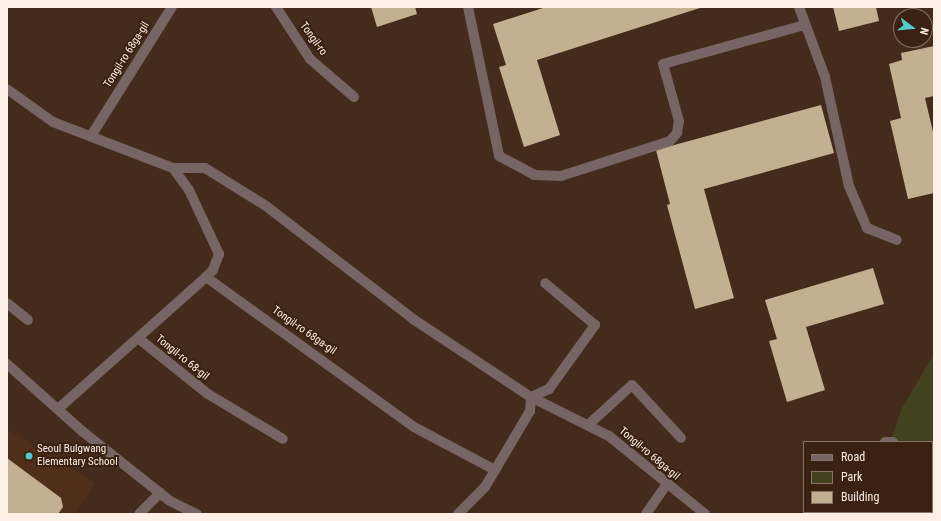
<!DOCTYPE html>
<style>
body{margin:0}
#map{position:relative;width:941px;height:521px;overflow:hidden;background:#452b1b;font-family:"Roboto Condensed",sans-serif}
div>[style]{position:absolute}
.built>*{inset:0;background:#4f2f1a}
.green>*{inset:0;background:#43421e}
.building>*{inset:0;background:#c3b091}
.minor>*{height:10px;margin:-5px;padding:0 5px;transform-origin:5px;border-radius:5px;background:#766564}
.dots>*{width:11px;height:11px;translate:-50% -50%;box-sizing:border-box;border:2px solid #3a2111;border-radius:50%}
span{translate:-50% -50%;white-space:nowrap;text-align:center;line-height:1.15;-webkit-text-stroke:4px #3a2111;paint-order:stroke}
.street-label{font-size:11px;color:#feefe7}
.poi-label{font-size:11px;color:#feefe7}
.left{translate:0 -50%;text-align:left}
.frame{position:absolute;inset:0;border:8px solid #feefe7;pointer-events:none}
.legend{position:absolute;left:803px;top:441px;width:130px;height:72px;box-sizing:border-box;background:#3a2111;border:1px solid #887367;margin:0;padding:5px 7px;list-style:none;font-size:12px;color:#feefe7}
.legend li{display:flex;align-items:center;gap:8px;height:20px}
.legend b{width:20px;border:1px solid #887367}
.north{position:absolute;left:893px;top:8px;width:40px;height:40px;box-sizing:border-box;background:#3a2111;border:1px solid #887367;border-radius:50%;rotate:106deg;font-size:11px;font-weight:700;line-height:16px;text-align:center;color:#feefe7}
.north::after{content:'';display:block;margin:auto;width:14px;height:18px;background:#53cdca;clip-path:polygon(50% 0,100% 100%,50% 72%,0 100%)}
</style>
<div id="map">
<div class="built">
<div style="clip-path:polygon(7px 429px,95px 483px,75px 514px,7px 514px)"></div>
</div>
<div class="green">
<div style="clip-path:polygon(934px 354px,934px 514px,859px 514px,932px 512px,932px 442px,890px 442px,902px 408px)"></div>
</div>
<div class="building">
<div style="clip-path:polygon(371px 7px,415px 7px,417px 14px,377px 27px)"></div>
<div style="clip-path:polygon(546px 7px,703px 7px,537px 60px,560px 135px,524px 147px,499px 67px,506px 65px,493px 24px)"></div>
<div style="clip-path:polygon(833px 7px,876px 7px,879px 21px,839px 31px)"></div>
<div style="clip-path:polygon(934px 46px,934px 96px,925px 98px,934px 136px,934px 193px,908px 199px,890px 121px,901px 118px,889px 64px,902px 60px,901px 53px)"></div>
<div style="clip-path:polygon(821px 105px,834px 153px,704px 189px,734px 298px,695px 309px,667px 205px,670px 204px,656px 150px)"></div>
<div style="clip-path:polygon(873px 268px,884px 304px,806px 327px,825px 390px,787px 402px,769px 341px,777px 339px,765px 300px)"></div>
<div style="clip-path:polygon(7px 458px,61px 498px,63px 507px,58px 514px,7px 514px)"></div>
</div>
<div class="minor">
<div style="left:276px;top:7px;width:62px;rotate:56.8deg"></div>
<div style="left:310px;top:59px;width:58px;rotate:40.8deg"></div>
<div style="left:468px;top:7px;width:152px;rotate:78.2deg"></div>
<div style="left:499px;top:156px;width:40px;rotate:28deg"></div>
<div style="left:534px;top:175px;width:27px;rotate:2deg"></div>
<div style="left:561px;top:176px;width:114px;rotate:-17.8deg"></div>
<div style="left:670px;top:141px;width:11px;rotate:-49deg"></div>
<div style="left:677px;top:133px;width:12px;rotate:-81deg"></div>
<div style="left:679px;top:121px;width:59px;rotate:-105.7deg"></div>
<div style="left:663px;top:64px;width:147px;rotate:-15.4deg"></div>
<div style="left:799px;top:7px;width:75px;rotate:69.6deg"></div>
<div style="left:825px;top:77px;width:112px;rotate:77.6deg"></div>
<div style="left:849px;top:186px;width:46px;rotate:66.8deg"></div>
<div style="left:867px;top:228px;width:32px;rotate:22deg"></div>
<div style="left:7px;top:89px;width:57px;rotate:35.7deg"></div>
<div style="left:53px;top:122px;width:129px;rotate:21deg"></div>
<div style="left:173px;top:168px;width:32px"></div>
<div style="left:205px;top:168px;width:72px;rotate:31.9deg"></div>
<div style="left:266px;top:206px;width:185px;rotate:37.5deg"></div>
<div style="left:413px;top:319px;width:141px;rotate:33.5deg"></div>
<div style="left:531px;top:397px;width:87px;rotate:26.6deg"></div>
<div style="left:609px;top:436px;width:124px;rotate:39.1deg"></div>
<div style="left:91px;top:136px;width:152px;rotate:-57.9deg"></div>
<div style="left:173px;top:168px;width:27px;rotate:54deg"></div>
<div style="left:189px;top:190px;width:71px;rotate:64.9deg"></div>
<div style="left:219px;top:254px;width:17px;rotate:111deg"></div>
<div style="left:213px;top:270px;width:10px;rotate:135deg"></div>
<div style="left:206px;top:277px;width:256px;rotate:35.8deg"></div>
<div style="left:414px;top:427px;width:92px;rotate:28deg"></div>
<div style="left:7px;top:303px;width:27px;rotate:39deg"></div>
<div style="left:138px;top:338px;width:90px;rotate:38.7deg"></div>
<div style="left:208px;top:394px;width:87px;rotate:31deg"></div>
<div style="left:7px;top:364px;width:101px;rotate:41.8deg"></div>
<div style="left:82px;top:431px;width:112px;rotate:38.5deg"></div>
<div style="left:170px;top:501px;width:30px;rotate:26deg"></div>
<div style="left:58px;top:409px;width:198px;rotate:-41.7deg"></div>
<div style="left:588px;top:425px;width:59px;rotate:-42.3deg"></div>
<div style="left:632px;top:385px;width:72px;rotate:47.2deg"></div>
<div style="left:885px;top:442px;width:8px"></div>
<div style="left:932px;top:447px;width:2px"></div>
<div style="left:139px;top:514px;width:30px;rotate:-45deg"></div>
<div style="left:458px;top:514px;width:38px;rotate:-45deg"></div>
<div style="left:485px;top:487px;width:88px;rotate:-59.4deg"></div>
<div style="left:530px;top:411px;width:14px;rotate:-86deg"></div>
<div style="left:531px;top:397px;width:20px;rotate:-24deg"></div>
<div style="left:549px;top:389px;width:79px;rotate:-54.3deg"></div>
<div style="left:595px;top:325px;width:65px;rotate:-140deg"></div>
<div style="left:646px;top:514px;width:37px;rotate:-55deg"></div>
<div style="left:848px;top:514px;width:2px;rotate:-63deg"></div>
</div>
<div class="dots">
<div style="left:29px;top:456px;background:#53cdca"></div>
</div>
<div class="street-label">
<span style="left:313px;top:39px;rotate:54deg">Tongil-ro</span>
<span style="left:127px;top:55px;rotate:-58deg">Tongil-ro 68ga-gil</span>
<span style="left:304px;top:331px;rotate:35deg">Tongil-ro 68ga-gil</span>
<span style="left:182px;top:358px;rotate:39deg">Tongil-ro 68-gil</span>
<span style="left:649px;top:454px;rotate:40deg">Tongil-ro 68ga-gil</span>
</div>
<div class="poi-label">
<span class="left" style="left:37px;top:456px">Seoul Bulgwang<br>Elementary School</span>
</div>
<div class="frame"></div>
<ul class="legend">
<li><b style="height:5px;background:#766564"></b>Road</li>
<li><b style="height:11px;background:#43421e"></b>Park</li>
<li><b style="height:11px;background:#c3b091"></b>Building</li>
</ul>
<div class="north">N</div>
</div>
